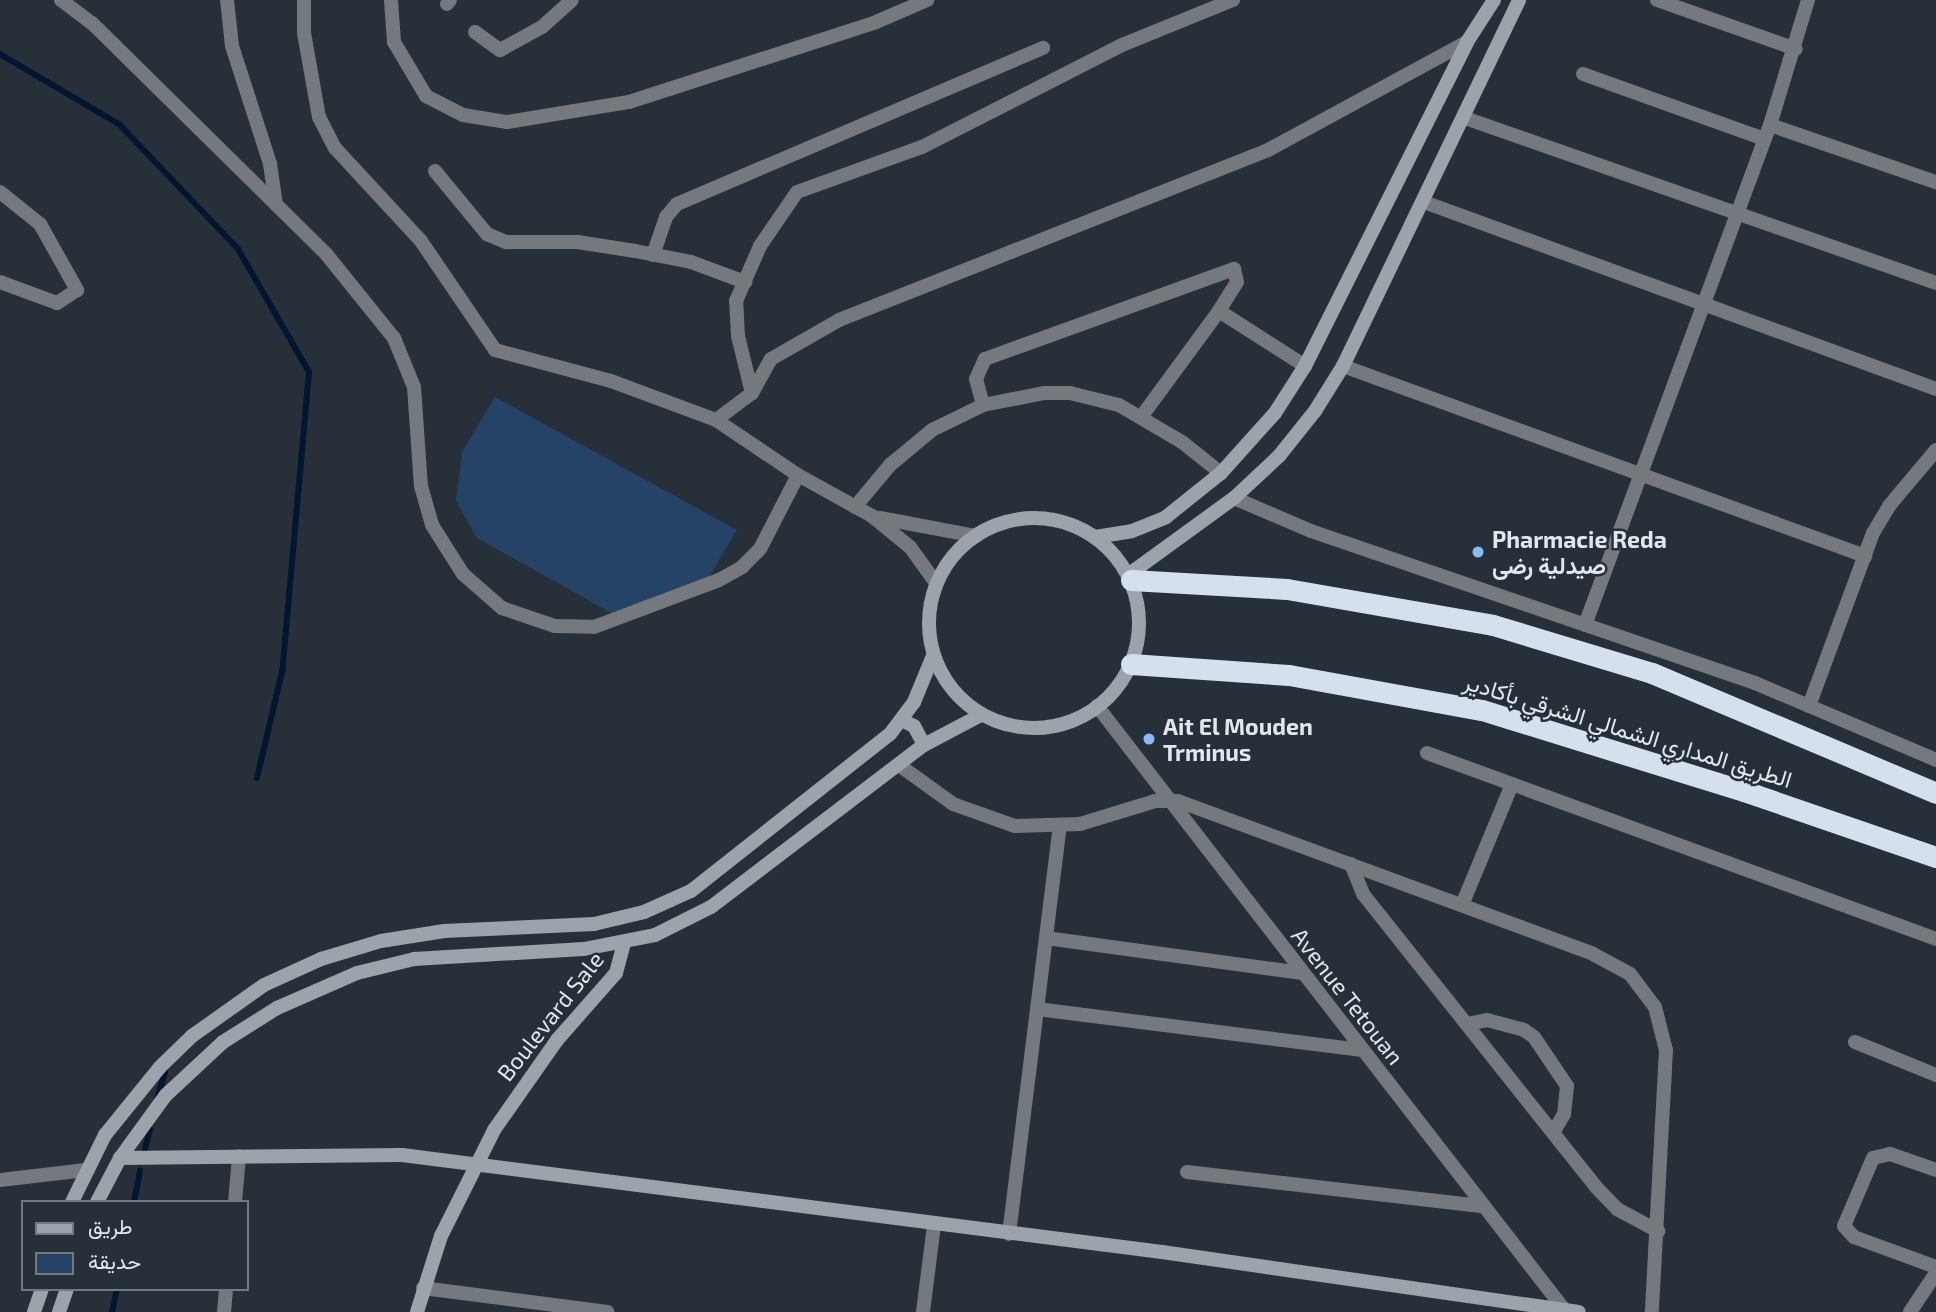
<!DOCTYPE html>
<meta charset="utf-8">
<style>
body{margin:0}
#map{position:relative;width:1936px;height:1312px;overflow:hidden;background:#272f39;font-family:"Exo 2",Vazirmatn,sans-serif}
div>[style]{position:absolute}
.green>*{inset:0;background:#244367}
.stream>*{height:6px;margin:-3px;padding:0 3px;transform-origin:3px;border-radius:3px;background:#011630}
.street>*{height:14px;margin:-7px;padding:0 7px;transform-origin:7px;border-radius:7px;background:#75797e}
.secondary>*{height:14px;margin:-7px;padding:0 7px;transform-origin:7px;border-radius:7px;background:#9ca3ab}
.secondary>.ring{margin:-7px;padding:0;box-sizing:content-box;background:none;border:14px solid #9ca3ab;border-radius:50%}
.highway>*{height:21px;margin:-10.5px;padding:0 10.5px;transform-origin:10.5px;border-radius:10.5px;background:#d6e0ed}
.dots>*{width:19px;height:19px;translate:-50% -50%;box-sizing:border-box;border:4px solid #272f39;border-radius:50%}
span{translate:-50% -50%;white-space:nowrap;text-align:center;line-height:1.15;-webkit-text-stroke:5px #272f39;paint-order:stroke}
.poi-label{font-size:23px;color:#e1e7ed;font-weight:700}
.left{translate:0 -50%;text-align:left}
.street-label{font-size:23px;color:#e1e7ed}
.legend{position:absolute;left:21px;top:1200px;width:228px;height:91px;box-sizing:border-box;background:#272f39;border:2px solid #717981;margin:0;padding:9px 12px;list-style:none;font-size:21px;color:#e1e7ed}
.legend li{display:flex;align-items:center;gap:14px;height:35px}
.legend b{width:35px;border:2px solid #717981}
</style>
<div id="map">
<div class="green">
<div style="clip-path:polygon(495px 397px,737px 530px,708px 578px,615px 615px,477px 538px,456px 501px,462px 452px)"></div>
</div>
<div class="stream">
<div style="left:0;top:54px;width:138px;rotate:30.5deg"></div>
<div style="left:119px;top:124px;width:173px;rotate:46.4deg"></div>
<div style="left:238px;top:249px;width:142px;rotate:60deg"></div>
<div style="left:309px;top:372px;width:301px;rotate:95.1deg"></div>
<div style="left:282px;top:672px;width:109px;rotate:103.3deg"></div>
<div style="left:157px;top:1100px;width:29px;rotate:-74deg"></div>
<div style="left:145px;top:1149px;width:20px;rotate:-75deg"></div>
<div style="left:134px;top:1202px;width:32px;rotate:-79deg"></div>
<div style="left:112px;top:1312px;width:24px;rotate:-78deg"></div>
</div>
<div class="street">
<div style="left:61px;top:0;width:39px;rotate:37deg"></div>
<div style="left:92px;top:23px;width:330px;rotate:44.6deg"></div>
<div style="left:327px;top:255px;width:107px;rotate:51.1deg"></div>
<div style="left:394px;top:338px;width:53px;rotate:67.8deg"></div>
<div style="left:414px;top:387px;width:99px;rotate:86deg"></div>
<div style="left:421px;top:486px;width:41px;rotate:74.2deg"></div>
<div style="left:432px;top:525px;width:58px;rotate:57.7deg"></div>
<div style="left:463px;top:574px;width:52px;rotate:41.1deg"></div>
<div style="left:502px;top:608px;width:56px;rotate:18.8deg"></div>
<div style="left:555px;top:626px;width:39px;rotate:1deg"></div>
<div style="left:594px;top:627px;width:134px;rotate:-20.6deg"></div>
<div style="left:719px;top:580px;width:26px;rotate:-29deg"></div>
<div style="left:742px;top:567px;width:25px;rotate:-45deg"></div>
<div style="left:760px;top:549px;width:83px;rotate:-62.8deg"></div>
<div style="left:227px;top:0;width:46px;rotate:83.8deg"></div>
<div style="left:232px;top:46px;width:124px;rotate:72.1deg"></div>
<div style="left:270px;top:164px;width:41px;rotate:81.7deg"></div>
<div style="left:304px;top:0;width:33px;rotate:90deg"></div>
<div style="left:304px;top:33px;width:85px;rotate:79.9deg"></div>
<div style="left:319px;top:117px;width:35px;rotate:63deg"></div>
<div style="left:335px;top:148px;width:127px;rotate:47.2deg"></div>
<div style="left:421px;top:241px;width:132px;rotate:55.8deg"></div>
<div style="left:495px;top:350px;width:120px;rotate:15deg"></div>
<div style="left:611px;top:381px;width:112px;rotate:20.4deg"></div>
<div style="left:716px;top:420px;width:99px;rotate:33.9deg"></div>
<div style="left:798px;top:475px;width:85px;rotate:29deg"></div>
<div style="left:872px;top:516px;width:49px;rotate:39.2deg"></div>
<div style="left:910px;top:547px;width:44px;rotate:54.2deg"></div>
<div style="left:391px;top:0;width:42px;rotate:85.9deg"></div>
<div style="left:394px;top:42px;width:63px;rotate:59.3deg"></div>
<div style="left:426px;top:96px;width:42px;rotate:27.2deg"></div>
<div style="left:463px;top:115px;width:45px;rotate:9deg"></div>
<div style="left:507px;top:122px;width:124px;rotate:-9.3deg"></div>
<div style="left:629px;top:102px;width:260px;rotate:-17.9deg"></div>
<div style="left:876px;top:22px;width:56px;rotate:-23.3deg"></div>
<div style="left:1657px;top:0;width:147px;rotate:19.4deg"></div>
<div style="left:447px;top:4px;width:5px;rotate:-53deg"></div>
<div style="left:475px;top:32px;width:31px;rotate:36deg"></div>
<div style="left:500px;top:50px;width:48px;rotate:-28.7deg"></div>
<div style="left:542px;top:27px;width:40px;rotate:-42deg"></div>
<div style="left:1583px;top:74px;width:193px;rotate:19.7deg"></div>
<div style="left:1465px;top:118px;width:499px;rotate:19.3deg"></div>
<div style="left:1770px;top:125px;width:176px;rotate:19deg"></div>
<div style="left:435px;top:171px;width:82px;rotate:50.5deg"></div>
<div style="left:487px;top:234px;width:21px;rotate:23deg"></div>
<div style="left:506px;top:242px;width:71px"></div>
<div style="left:577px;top:242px;width:59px;rotate:8.8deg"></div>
<div style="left:635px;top:251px;width:57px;rotate:11.1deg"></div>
<div style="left:691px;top:262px;width:58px;rotate:20.3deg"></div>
<div style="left:0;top:192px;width:51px;rotate:38.7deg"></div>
<div style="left:40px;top:224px;width:76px;rotate:60.7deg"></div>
<div style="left:77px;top:290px;width:24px;rotate:147deg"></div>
<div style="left:57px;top:303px;width:61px;rotate:-159.8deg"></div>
<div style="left:1424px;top:202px;width:545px;rotate:20.06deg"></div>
<div style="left:653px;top:255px;width:40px;rotate:-71.1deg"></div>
<div style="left:666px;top:217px;width:17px;rotate:-50deg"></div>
<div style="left:677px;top:204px;width:398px;rotate:-23.1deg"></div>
<div style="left:1219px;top:311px;width:102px;rotate:32.6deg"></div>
<div style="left:1343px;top:366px;width:556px;rotate:20deg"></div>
<div style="left:752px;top:393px;width:59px;rotate:-103.8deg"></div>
<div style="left:738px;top:336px;width:35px;rotate:-93deg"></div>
<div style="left:736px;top:301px;width:60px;rotate:-66.4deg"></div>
<div style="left:760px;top:246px;width:65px;rotate:-55.6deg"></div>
<div style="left:797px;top:192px;width:133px;rotate:-19.8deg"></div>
<div style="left:922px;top:147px;width:225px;rotate:-27deg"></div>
<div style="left:1122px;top:45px;width:120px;rotate:-22.1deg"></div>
<div style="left:983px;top:405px;width:27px;rotate:-105deg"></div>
<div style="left:976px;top:379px;width:22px;rotate:-66deg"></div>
<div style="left:985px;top:359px;width:265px;rotate:-19.9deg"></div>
<div style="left:1234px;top:269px;width:13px;rotate:77deg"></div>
<div style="left:1237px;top:282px;width:34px;rotate:122deg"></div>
<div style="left:1219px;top:311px;width:132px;rotate:126.3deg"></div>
<div style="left:716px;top:420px;width:45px;rotate:-36.9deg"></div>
<div style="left:752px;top:393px;width:39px;rotate:-61deg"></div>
<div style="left:771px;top:359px;width:78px;rotate:-29.8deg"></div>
<div style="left:839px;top:320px;width:461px;rotate:-21.6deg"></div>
<div style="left:1268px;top:150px;width:226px;rotate:-28.5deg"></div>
<div style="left:1234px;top:498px;width:84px;rotate:23.2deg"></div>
<div style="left:1311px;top:531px;width:469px;rotate:18.9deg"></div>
<div style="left:1755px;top:683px;width:197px;rotate:23deg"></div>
<div style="left:855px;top:507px;width:55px;rotate:-50.2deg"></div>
<div style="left:890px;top:465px;width:55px;rotate:-39.8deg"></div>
<div style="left:932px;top:430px;width:57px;rotate:-26.1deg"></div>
<div style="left:983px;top:405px;width:63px;rotate:-11deg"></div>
<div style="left:1045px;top:393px;width:25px"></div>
<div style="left:1070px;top:393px;width:50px;rotate:13.8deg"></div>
<div style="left:1119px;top:405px;width:73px;rotate:30.4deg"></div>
<div style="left:1182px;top:442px;width:50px;rotate:38.5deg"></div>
<div style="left:880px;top:518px;width:98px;rotate:10.6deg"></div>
<div style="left:1585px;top:625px;width:533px;rotate:-69.7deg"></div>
<div style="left:1770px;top:125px;width:131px;rotate:-73.1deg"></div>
<div style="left:1097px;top:706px;width:766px;rotate:52.26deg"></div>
<div style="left:1809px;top:706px;width:184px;rotate:-69.7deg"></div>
<div style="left:1873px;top:533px;width:31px;rotate:-59deg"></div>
<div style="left:1889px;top:506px;width:73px;rotate:-50deg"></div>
<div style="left:1427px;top:753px;width:542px;rotate:20.07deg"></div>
<div style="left:899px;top:765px;width:67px;rotate:35.8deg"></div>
<div style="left:953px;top:804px;width:66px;rotate:19.5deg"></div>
<div style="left:1015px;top:826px;width:65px;rotate:-1.8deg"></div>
<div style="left:1080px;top:824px;width:78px;rotate:-17deg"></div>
<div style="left:1155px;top:801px;width:23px"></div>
<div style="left:1178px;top:801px;width:442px;rotate:20.2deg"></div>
<div style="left:1593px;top:954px;width:42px;rotate:28.4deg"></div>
<div style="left:1630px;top:974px;width:41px;rotate:52.9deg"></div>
<div style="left:1655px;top:1007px;width:44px;rotate:75.7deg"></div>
<div style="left:1666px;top:1050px;width:262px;rotate:93.1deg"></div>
<div style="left:1351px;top:864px;width:32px;rotate:68deg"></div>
<div style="left:1363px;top:894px;width:374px;rotate:51.5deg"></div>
<div style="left:1596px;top:1187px;width:30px;rotate:46deg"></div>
<div style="left:1617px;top:1209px;width:47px;rotate:28.2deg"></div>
<div style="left:1462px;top:905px;width:131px;rotate:-67.5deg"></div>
<div style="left:1046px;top:938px;width:257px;rotate:7.8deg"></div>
<div style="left:1037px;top:1009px;width:326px;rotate:7.2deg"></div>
<div style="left:1467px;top:1024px;width:20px;rotate:-11deg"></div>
<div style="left:1487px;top:1020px;width:38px;rotate:15deg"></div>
<div style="left:1524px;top:1030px;width:12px;rotate:35deg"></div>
<div style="left:1534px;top:1037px;width:59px;rotate:56deg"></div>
<div style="left:1567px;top:1086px;width:28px;rotate:96deg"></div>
<div style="left:1564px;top:1114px;width:22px;rotate:120deg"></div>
<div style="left:1855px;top:1042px;width:87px;rotate:22.2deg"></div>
<div style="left:1936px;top:1170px;width:49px;rotate:-160.8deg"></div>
<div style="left:1890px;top:1154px;width:17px;rotate:167deg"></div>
<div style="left:1873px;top:1158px;width:74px;rotate:113.1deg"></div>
<div style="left:1844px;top:1226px;width:15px;rotate:48deg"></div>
<div style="left:1854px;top:1237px;width:87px;rotate:20.1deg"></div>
<div style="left:1187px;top:1172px;width:298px;rotate:6.6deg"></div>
<div style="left:0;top:1180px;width:86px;rotate:-6.7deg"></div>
<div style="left:235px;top:1202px;width:46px;rotate:-85deg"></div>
<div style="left:1009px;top:1234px;width:411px;rotate:-82.9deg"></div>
<div style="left:423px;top:1288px;width:186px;rotate:7.4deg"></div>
<div style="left:224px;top:1312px;width:23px;rotate:-85deg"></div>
<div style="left:923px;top:1312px;width:88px;rotate:-82.8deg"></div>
<div style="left:1910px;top:1312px;width:47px;rotate:-56.3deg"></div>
</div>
<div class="secondary">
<div class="ring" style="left:929px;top:518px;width:196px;height:196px"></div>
<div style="left:1095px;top:537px;width:37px;rotate:-9deg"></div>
<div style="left:1132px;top:531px;width:37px;rotate:-22deg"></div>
<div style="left:1166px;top:517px;width:70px;rotate:-38.7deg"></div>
<div style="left:1221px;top:473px;width:81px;rotate:-48deg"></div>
<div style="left:1275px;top:413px;width:56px;rotate:-57.4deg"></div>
<div style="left:1305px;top:366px;width:362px;rotate:-63.4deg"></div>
<div style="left:1467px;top:42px;width:50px;rotate:-57.3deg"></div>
<div style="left:1128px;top:575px;width:131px;rotate:-36deg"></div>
<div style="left:1234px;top:498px;width:62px;rotate:-43deg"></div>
<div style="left:1279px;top:456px;width:58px;rotate:-51.3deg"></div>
<div style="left:1315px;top:411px;width:53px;rotate:-58.1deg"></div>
<div style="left:1343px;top:366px;width:406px;rotate:-64.3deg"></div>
<div style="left:902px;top:720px;width:13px;rotate:27deg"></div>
<div style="left:914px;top:726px;width:21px;rotate:62deg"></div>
<div style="left:120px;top:1158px;width:282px;rotate:-0.6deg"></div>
<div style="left:402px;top:1155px;width:766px;rotate:7.27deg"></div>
<div style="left:1162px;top:1252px;width:421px;rotate:8.2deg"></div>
<div style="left:72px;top:1202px;width:75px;rotate:-63.8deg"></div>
<div style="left:105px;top:1135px;width:87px;rotate:-51deg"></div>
<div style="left:160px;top:1067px;width:45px;rotate:-44.1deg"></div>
<div style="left:192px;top:1036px;width:88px;rotate:-35.3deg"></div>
<div style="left:264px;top:985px;width:63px;rotate:-24.5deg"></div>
<div style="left:321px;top:959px;width:63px;rotate:-16.7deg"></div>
<div style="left:381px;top:941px;width:64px;rotate:-9deg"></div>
<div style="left:444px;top:931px;width:150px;rotate:-2.7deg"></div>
<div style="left:594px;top:924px;width:51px;rotate:-13.5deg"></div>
<div style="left:644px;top:912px;width:51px;rotate:-24.1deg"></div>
<div style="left:691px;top:891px;width:253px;rotate:-38.3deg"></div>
<div style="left:890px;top:734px;width:40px;rotate:-53deg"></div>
<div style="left:914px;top:702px;width:50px;rotate:-67.6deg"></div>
<div style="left:97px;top:1202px;width:50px;rotate:-62.4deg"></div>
<div style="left:120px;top:1158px;width:78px;rotate:-53.9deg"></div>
<div style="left:166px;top:1095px;width:78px;rotate:-42.9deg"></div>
<div style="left:223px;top:1042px;width:64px;rotate:-32.2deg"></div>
<div style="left:277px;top:1008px;width:87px;rotate:-23.6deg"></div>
<div style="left:357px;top:973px;width:59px;rotate:-13.8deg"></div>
<div style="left:414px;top:959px;width:170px;rotate:-3.4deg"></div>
<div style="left:584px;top:949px;width:72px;rotate:-11.2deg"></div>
<div style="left:655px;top:935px;width:63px;rotate:-26.6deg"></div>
<div style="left:711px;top:907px;width:268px;rotate:-37.3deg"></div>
<div style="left:924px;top:745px;width:64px;rotate:-27.8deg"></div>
<div style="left:34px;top:1312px;width:24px;rotate:-71deg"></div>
<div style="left:59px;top:1312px;width:24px;rotate:-71deg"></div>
<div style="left:417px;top:1312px;width:80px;rotate:-72.5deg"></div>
<div style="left:441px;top:1236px;width:119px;rotate:-63.4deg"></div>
<div style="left:494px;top:1130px;width:110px;rotate:-55deg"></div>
<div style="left:557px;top:1040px;width:89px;rotate:-48.6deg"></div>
<div style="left:616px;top:973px;width:31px;rotate:-75deg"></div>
</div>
<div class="highway">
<div style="left:1131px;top:580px;width:156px;rotate:3.3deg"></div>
<div style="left:1287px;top:589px;width:209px;rotate:9.9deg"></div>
<div style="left:1493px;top:625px;width:166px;rotate:16.8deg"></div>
<div style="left:1652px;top:673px;width:308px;rotate:22.9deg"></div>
<div style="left:1131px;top:664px;width:158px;rotate:4deg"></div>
<div style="left:1289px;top:675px;width:196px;rotate:10.3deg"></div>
<div style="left:1482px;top:710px;width:274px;rotate:17.2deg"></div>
<div style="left:1744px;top:791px;width:203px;rotate:19deg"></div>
</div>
<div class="dots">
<div style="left:1478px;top:552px;background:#86bbfb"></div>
<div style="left:1149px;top:739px;background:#86bbfb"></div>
</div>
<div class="poi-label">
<span class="left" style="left:1492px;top:552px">Pharmacie Reda<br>صيدلية رضى</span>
<span class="left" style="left:1163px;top:739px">Ait El Mouden<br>Trminus</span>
</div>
<div class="street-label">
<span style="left:1628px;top:730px;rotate:17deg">الطريق المداري الشمالي الشرقي بأكادير</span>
<span style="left:1348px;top:996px;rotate:52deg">Avenue Tetouan</span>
<span style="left:550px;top:1016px;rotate:-52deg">Boulevard Sale</span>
</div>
<ul class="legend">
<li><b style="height:9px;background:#9ca3ab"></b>طريق</li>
<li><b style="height:19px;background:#244367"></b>حديقة</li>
</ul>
</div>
